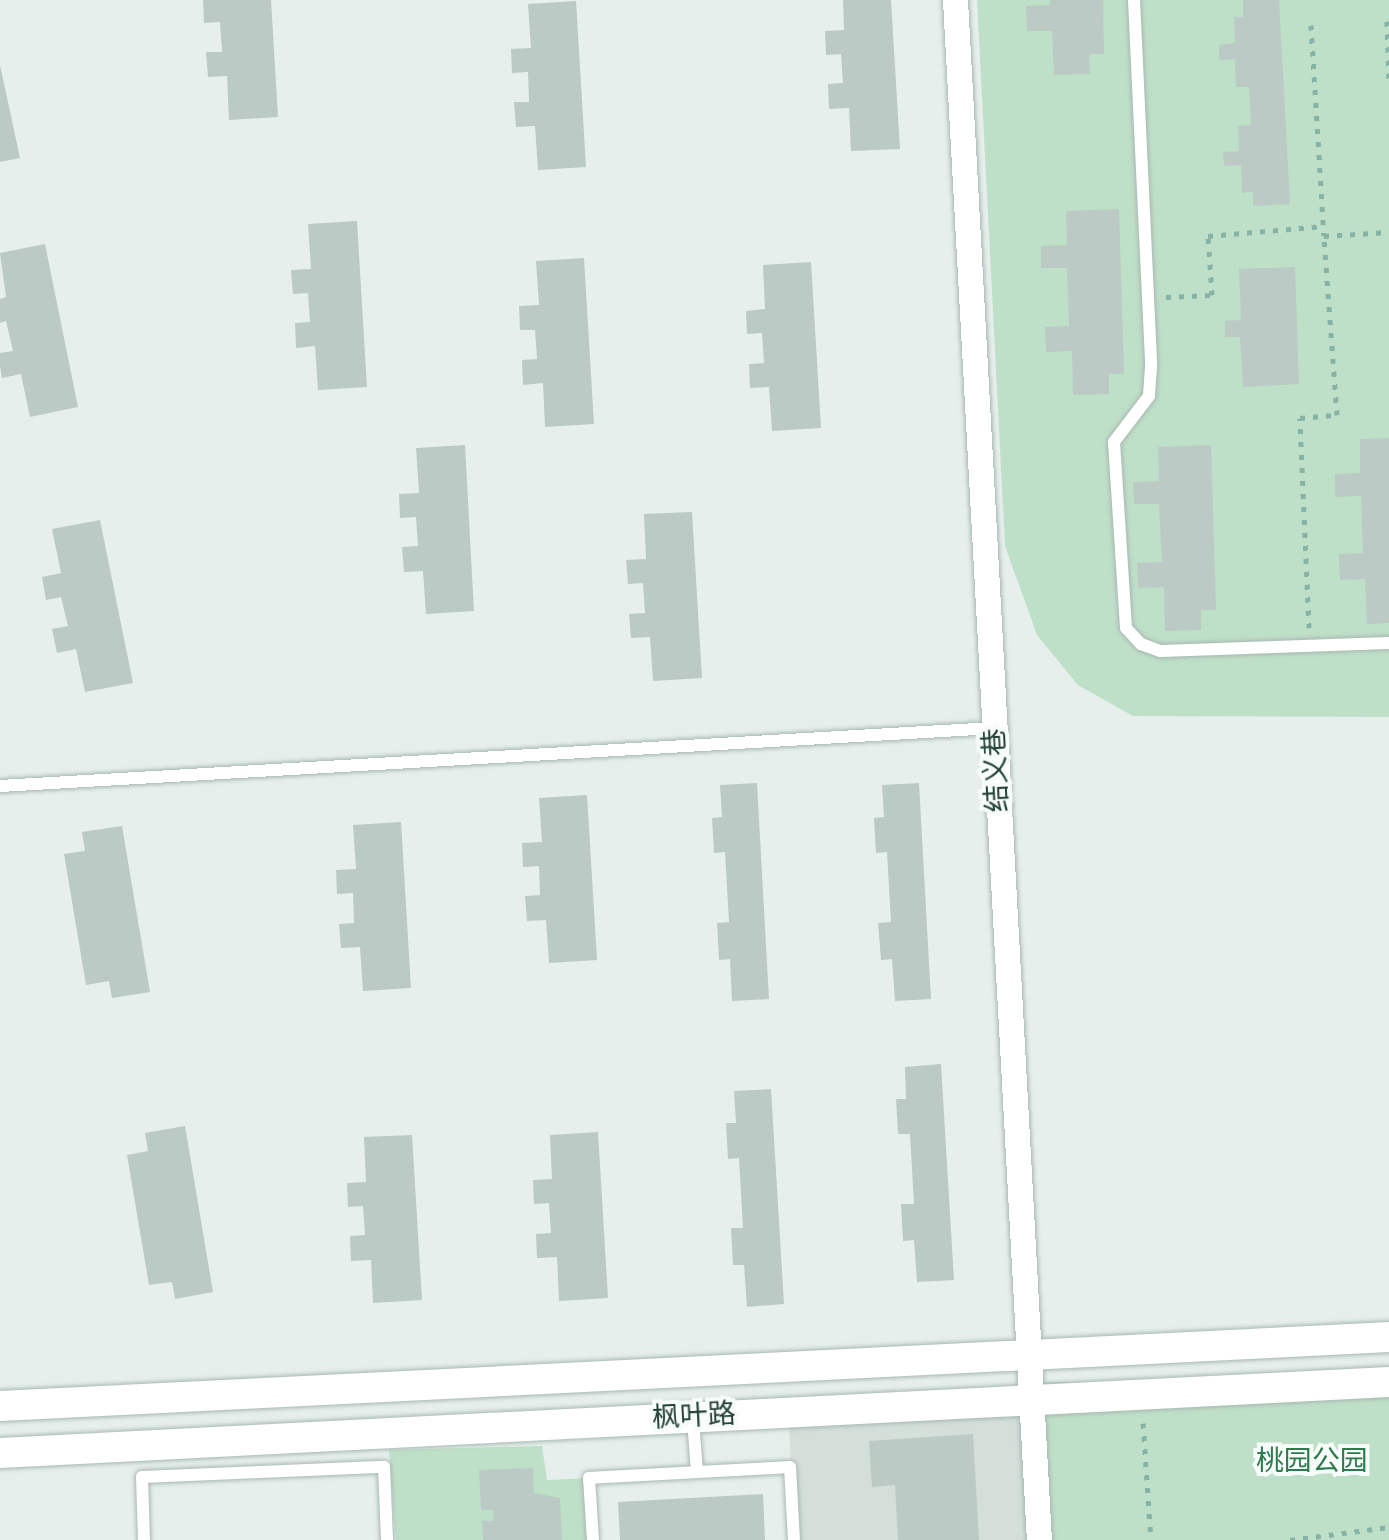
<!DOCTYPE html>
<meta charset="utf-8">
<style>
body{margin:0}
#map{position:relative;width:1389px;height:1540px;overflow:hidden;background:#e6efeb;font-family:"Sofia Sans Condensed","Noto Sans SC",sans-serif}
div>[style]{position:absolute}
.built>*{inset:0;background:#d4dfda;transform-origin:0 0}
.green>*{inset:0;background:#bfe0c8;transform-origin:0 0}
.building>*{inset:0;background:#bbcac4}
.path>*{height:5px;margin-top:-2.5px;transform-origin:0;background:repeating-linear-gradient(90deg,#86b3a5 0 5px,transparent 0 13px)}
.roads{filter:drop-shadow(0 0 2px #a8b8b2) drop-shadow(0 0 2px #a8b8b2)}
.service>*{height:12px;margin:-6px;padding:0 6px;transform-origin:6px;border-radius:6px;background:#fff}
.minor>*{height:25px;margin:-12.5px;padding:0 12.5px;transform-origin:12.5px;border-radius:12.5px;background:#fff}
.tertiary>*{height:30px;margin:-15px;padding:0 15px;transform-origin:15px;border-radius:15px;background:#fff}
span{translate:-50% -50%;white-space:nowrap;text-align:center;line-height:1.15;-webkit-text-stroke:8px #f7fbf9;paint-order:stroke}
.street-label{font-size:28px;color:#24423a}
.park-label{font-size:28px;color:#2d7a4b}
</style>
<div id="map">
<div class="built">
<div style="left:1032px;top:1400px;width:140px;height:244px;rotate:87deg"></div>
</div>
<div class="green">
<div style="clip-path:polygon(977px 0,1389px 0,1389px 717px,1133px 716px,1078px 685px,1037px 635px,1005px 546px)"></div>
<div style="left:1389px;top:1382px;width:158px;height:357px;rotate:90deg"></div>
<div style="clip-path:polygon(542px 1446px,547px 1480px,589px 1478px,593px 1540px,396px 1540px,389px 1450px)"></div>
</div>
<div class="building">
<div style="clip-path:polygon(203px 0,271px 0,278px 117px,229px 120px,227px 76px,208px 77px,206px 52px,222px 52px,220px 22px,204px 23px)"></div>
<div style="clip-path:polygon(843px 0,891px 0,900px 149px,851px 151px,849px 108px,829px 109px,828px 84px,843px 83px,841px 54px,826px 55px,825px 31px,844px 30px)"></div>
<div style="clip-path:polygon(1050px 0,1103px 0,1104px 54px,1089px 54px,1090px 74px,1054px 75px,1052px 31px,1027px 31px,1026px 6px,1050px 5px)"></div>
<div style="clip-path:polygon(1243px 0,1279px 0,1290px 204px,1253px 206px,1253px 192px,1242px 193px,1241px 165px,1224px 166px,1223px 152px,1239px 151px,1238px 126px,1251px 125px,1249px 87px,1236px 87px,1235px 59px,1219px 60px,1219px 45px,1235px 43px,1234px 17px,1243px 17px)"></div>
<div style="clip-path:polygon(576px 1px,586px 167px,538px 170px,535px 126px,516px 127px,514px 102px,529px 102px,528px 72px,512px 73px,511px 49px,531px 48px,528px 4px)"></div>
<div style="clip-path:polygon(0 65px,20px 158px,0 162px)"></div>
<div style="clip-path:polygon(1119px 209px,1124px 374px,1109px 374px,1109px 394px,1073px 395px,1072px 351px,1046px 352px,1045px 327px,1069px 326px,1067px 268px,1041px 268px,1041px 246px,1067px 245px,1066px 211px)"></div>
<div style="clip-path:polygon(357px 221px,367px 387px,318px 390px,315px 346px,296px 348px,295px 323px,310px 322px,308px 293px,293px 294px,291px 270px,311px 269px,308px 224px)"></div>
<div style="clip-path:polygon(45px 244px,78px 407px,30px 417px,21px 374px,2px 378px,0 366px,0 353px,13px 351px,6px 321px,0 323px,0 299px,6px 297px,0 253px)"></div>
<div style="clip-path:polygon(584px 258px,594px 424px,545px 427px,543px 383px,523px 385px,522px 360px,537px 359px,535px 330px,520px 330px,519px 306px,539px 305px,536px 261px)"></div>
<div style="clip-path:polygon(811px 262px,821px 428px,772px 431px,769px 387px,750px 388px,749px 364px,764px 363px,762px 333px,747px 334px,746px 311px,765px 309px,763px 265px)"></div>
<div style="clip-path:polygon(1295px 267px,1299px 384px,1243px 387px,1240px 337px,1225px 337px,1225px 321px,1241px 320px,1239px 269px)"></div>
<div style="clip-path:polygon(1389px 438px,1389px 623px,1367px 624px,1365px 579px,1340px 580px,1339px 554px,1363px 553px,1361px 496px,1335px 497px,1335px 474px,1360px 473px,1360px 439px)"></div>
<div style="clip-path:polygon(465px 445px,474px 611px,426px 614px,423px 571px,404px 572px,402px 547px,418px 546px,416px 517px,400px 518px,399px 494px,419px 493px,416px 448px)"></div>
<div style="clip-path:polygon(1211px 445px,1216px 610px,1201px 610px,1201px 630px,1165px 631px,1164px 587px,1138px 588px,1137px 563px,1162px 562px,1159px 504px,1134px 504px,1133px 482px,1159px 481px,1158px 447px)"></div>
<div style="clip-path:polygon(692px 512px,702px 678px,653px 681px,650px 637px,631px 638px,629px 614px,645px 613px,643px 583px,628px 584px,626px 560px,646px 559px,644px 514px)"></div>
<div style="clip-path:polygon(100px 520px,133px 683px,85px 692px,76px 649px,57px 653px,52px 629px,68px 626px,61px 597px,46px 600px,42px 577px,61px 573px,52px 529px)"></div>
<div style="clip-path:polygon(757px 783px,769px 999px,732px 1001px,730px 959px,719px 960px,717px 923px,729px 922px,725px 852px,714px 853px,712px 818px,722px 817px,720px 785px)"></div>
<div style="clip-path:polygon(919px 783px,931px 999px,895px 1001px,892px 959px,881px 960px,878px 923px,891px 922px,887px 852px,876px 853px,874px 818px,884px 817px,882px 785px)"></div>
<div style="clip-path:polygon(587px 795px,597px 960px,549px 963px,546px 920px,527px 921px,525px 896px,540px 895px,539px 866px,523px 867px,522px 843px,542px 842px,539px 798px)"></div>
<div style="clip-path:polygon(401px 822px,411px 988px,363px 991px,360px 947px,341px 948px,339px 924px,354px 923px,353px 893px,337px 894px,336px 870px,356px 869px,353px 825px)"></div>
<div style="clip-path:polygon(122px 826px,150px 992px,112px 998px,109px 981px,86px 985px,64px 854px,85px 851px,82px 832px)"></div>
<div style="clip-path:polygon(941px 1064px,954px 1280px,917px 1282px,914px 1240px,903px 1241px,901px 1204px,914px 1204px,910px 1134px,898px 1134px,896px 1099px,906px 1099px,905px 1067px)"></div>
<div style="clip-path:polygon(771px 1089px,784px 1304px,747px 1307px,744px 1265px,733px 1265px,731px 1228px,743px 1228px,739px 1158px,728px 1159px,726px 1123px,736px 1123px,734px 1091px)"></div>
<div style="clip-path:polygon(185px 1126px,213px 1292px,175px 1299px,172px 1282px,149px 1285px,127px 1155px,148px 1151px,145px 1133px)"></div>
<div style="clip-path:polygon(598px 1132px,608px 1298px,559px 1301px,557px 1257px,537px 1258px,536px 1234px,551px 1233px,549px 1203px,534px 1204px,533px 1180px,552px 1179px,550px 1135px)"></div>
<div style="clip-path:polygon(412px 1135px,422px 1300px,373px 1303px,371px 1260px,351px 1261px,350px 1236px,365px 1235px,363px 1206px,348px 1207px,347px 1183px,366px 1182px,364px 1137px)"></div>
<div style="clip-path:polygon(973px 1434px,979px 1540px,898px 1540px,895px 1485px,872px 1487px,869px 1441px)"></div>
<div style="clip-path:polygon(533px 1468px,534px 1493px,560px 1498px,562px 1540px,483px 1540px,482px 1521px,494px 1521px,493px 1510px,481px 1510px,479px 1470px)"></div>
<div style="clip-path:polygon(763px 1494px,765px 1540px,620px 1540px,618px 1502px)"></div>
</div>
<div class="path">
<div style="left:1387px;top:21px;width:64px;rotate:88.2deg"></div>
<div style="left:1311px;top:25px;width:211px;rotate:86.5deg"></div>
<div style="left:1324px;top:236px;width:65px;rotate:-3.5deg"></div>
<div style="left:1166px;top:297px;width:46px;rotate:-2.5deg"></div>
<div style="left:1212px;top:295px;width:59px;rotate:-93.9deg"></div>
<div style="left:1208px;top:236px;width:116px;rotate:-4.9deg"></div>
<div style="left:1309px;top:628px;width:210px;rotate:-92.5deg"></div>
<div style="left:1300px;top:418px;width:37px;rotate:-5deg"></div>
<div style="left:1337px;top:415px;width:179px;rotate:-94.2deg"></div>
<div style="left:1143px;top:1423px;width:117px;rotate:86.1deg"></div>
<div style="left:1290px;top:1540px;width:100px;rotate:-7.5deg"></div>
</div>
<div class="roads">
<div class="service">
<div style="left:1134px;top:0;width:367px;rotate:87.3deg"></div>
<div style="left:1151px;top:367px;width:29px;rotate:94deg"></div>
<div style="left:1149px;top:396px;width:58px;rotate:127.3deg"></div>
<div style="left:1114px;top:442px;width:186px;rotate:86.3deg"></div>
<div style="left:1126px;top:628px;width:22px;rotate:47deg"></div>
<div style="left:1141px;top:644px;width:20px;rotate:20deg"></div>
<div style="left:1160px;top:651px;width:229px;rotate:-2deg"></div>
<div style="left:0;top:786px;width:997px;rotate:-3.34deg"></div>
<div style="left:693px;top:1420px;width:52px;rotate:85.6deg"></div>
<div style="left:144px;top:1540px;width:63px;rotate:-91.8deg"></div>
<div style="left:142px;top:1477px;width:242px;rotate:-2.4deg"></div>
<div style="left:384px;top:1467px;width:73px;rotate:87.6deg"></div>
<div style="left:593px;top:1540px;width:62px;rotate:-93.7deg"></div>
<div style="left:589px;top:1478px;width:201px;rotate:-3.1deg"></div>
<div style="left:790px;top:1467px;width:73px;rotate:86.9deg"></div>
</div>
<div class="minor">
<div style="left:955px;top:0;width:1542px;rotate:86.88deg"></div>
</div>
<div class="tertiary">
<div style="left:0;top:1406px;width:1391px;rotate:-2.84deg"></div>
<div style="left:0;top:1453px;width:1391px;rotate:-2.93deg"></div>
</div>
</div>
<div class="street-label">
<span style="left:997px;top:770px;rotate:-93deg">结义巷</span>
<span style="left:694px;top:1417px;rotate:-3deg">枫叶路</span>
</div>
<div class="park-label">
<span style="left:1312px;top:1462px">桃园公园</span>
</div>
</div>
